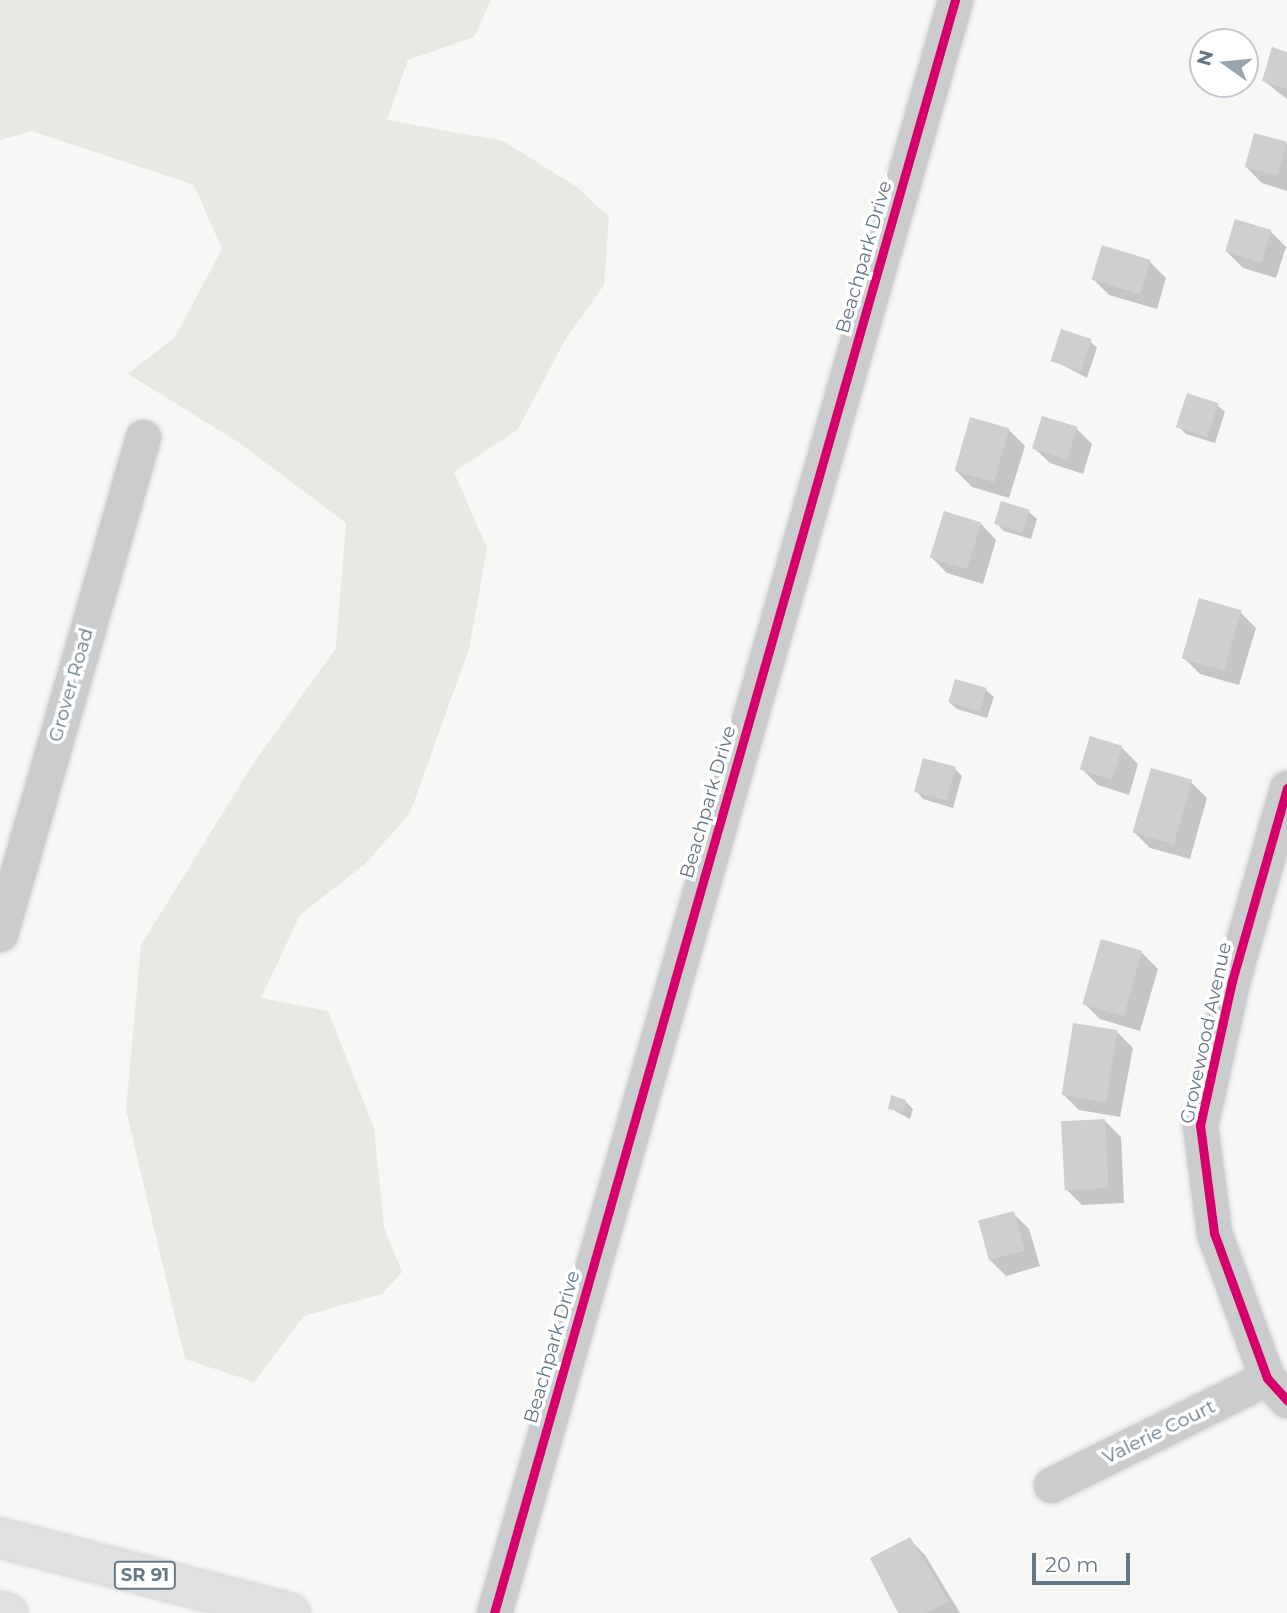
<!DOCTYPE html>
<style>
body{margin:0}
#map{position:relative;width:1287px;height:1613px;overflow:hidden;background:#f7f7f6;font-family:Montserrat,sans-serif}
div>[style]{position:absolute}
.green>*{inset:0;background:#e6e9e4}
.shadow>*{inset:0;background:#0003}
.building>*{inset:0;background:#cecfd0;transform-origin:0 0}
.roads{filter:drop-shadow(0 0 2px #d4d4d4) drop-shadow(0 0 2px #d4d4d4)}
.minor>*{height:35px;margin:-17.5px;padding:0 17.5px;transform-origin:17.5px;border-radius:17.5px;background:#cbcccd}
.major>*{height:38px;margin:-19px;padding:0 19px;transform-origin:19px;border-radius:19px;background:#dfe0e1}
.cycleway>*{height:9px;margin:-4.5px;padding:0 4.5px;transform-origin:4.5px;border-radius:4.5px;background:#d6006c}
span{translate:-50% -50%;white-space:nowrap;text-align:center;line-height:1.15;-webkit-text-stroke:7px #fff;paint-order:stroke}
.shield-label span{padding:2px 5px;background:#fff;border:2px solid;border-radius:5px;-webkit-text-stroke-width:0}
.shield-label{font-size:18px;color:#677885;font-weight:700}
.street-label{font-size:19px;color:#677885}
.north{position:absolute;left:1189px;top:28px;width:70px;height:70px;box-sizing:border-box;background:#fff;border:2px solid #c2c9ce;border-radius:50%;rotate:285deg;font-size:19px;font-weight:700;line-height:28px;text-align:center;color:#677885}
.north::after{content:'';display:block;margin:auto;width:24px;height:32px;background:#99a4ad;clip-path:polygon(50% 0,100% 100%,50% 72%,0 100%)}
.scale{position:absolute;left:1032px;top:1553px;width:98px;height:32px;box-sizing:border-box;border:4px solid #677885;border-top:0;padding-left:9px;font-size:21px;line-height:24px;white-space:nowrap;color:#677885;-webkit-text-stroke:5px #fff;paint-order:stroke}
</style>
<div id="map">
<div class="green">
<div style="clip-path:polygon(0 0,491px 0,474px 37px,408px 60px,387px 120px,503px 141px,577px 187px,609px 217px,604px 285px,565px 340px,518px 429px,454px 472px,487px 548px,469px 649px,410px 813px,365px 864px,300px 915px,261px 998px,328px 1011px,374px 1128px,384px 1228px,402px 1272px,382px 1294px,304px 1316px,254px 1382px,185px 1359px,126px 1110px,141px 945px,255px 761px,336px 648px,346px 523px,238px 442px,128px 374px,175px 337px,222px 249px,194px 185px,31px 131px,0 140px)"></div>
</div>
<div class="shadow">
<div style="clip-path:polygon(1287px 54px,1287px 99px,1264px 81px)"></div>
<div style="clip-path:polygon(1255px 135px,1287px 144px,1287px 191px,1262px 183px,1246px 167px)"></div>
<div style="clip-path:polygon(1270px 231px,1286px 247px,1276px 278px,1243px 268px,1227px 252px)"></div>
<div style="clip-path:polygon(1150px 262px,1166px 278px,1157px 309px,1109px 295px,1093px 279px)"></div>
<div style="clip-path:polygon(1090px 341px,1097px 348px,1087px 378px,1053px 360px)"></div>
<div style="clip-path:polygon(1217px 405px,1225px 412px,1215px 443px,1186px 434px,1178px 426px)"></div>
<div style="clip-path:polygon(971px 419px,1009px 430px,1025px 446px,1009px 498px,972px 487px,956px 471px)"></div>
<div style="clip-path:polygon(1076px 428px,1092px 444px,1083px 474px,1050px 463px,1034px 448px)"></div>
<div style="clip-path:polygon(1029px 512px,1037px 519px,1031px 539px,1004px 531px,996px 523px)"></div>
<div style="clip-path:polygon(945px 513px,981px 524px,996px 540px,983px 584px,947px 573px,931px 557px)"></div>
<div style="clip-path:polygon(1240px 612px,1256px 628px,1239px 685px,1200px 674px,1184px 658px)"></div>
<div style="clip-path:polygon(986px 690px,994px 697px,987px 718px,957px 709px,949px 702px)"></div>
<div style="clip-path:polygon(1122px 748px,1138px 764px,1129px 795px,1098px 785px,1082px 769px)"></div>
<div style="clip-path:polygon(955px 769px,962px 776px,953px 808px,923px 799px,916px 791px)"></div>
<div style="clip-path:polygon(1191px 782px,1207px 798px,1190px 859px,1150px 848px,1134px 832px)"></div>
<div style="clip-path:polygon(1102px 942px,1142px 953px,1158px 969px,1140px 1031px,1100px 1019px,1084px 1003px)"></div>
<div style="clip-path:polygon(1117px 1032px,1133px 1048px,1120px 1117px,1079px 1110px,1063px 1094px)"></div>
<div style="clip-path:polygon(905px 1101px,913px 1109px,910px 1119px,890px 1108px)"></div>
<div style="clip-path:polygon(1105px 1121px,1121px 1137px,1124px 1203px,1082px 1205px,1066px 1189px)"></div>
<div style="clip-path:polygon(1013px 1213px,1029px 1229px,1040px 1266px,1006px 1276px,990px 1260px)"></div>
<div style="clip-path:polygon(909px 1539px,925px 1555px,960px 1613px,900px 1613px)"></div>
</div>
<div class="building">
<div style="clip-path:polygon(1272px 47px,1287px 52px,1287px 89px,1262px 81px)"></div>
<div style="left:1254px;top:133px;width:34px;height:35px;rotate:15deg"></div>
<div style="left:1235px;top:219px;width:38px;height:34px;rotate:17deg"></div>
<div style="left:1102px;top:245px;width:51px;height:36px;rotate:17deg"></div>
<div style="left:1061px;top:329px;width:32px;height:34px;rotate:18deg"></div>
<div style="left:1187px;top:393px;width:33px;height:36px;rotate:18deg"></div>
<div style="left:1042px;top:416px;width:37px;height:34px;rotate:17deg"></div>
<div style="left:970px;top:417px;width:41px;height:56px;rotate:16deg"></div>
<div style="left:1001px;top:501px;width:30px;height:24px;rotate:17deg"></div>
<div style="left:944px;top:511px;width:39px;height:49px;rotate:17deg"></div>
<div style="left:1199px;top:598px;width:44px;height:63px;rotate:16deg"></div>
<div style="left:955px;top:679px;width:33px;height:24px;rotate:16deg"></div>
<div style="left:1090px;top:736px;width:34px;height:35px;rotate:17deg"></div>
<div style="left:923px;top:758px;width:34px;height:35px;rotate:15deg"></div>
<div style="left:1151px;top:768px;width:43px;height:67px;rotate:16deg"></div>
<div style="left:1101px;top:939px;width:43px;height:68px;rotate:16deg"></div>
<div style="left:1073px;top:1023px;width:45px;height:73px;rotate:9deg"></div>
<div style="clip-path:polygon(891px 1095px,906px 1100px,903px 1112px,888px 1109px)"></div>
<div style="left:1105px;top:1119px;width:69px;height:44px;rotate:87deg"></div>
<div style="left:1014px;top:1211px;width:41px;height:37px;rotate:75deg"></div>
<div style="clip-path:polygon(910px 1537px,949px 1601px,926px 1613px,898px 1613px,870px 1558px)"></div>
</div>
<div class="roads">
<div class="minor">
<div style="left:1287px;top:788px;width:201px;rotate:105.9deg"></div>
<div style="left:1232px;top:981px;width:148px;rotate:102.5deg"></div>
<div style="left:1200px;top:1125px;width:109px;rotate:82.6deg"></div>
<div style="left:1214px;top:1233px;width:154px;rotate:69.9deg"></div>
<div style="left:1267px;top:1378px;width:30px;rotate:48deg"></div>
<div style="left:0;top:934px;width:517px;rotate:-73.95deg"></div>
<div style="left:1051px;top:1485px;width:241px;rotate:-26.4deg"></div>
<div style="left:494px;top:1613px;width:1678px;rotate:-74.05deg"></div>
</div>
<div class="major">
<div style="left:0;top:1538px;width:300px;rotate:14.5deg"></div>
<div style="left:0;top:1611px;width:8px;rotate:14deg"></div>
</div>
</div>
<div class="cycleway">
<div style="left:1287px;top:788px;width:201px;rotate:105.9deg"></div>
<div style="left:1232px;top:981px;width:148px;rotate:102.5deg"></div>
<div style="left:1200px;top:1125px;width:109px;rotate:82.6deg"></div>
<div style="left:1214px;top:1233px;width:154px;rotate:69.9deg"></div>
<div style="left:1267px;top:1378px;width:30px;rotate:48deg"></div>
<div style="left:494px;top:1613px;width:1678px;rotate:-74.05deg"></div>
</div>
<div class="shield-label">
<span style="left:145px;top:1575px">SR 91</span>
</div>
<div class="street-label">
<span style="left:864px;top:257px;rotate:-74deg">Beachpark Drive</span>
<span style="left:71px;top:685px;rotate:-74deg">Grover Road</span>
<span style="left:708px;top:802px;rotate:-74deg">Beachpark Drive</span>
<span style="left:1206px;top:1033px;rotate:-78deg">Grovewood Avenue</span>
<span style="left:552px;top:1347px;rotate:-74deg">Beachpark Drive</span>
<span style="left:1159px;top:1432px;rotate:-26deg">Valerie Court</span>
</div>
<div class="north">N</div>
<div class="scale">20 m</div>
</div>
